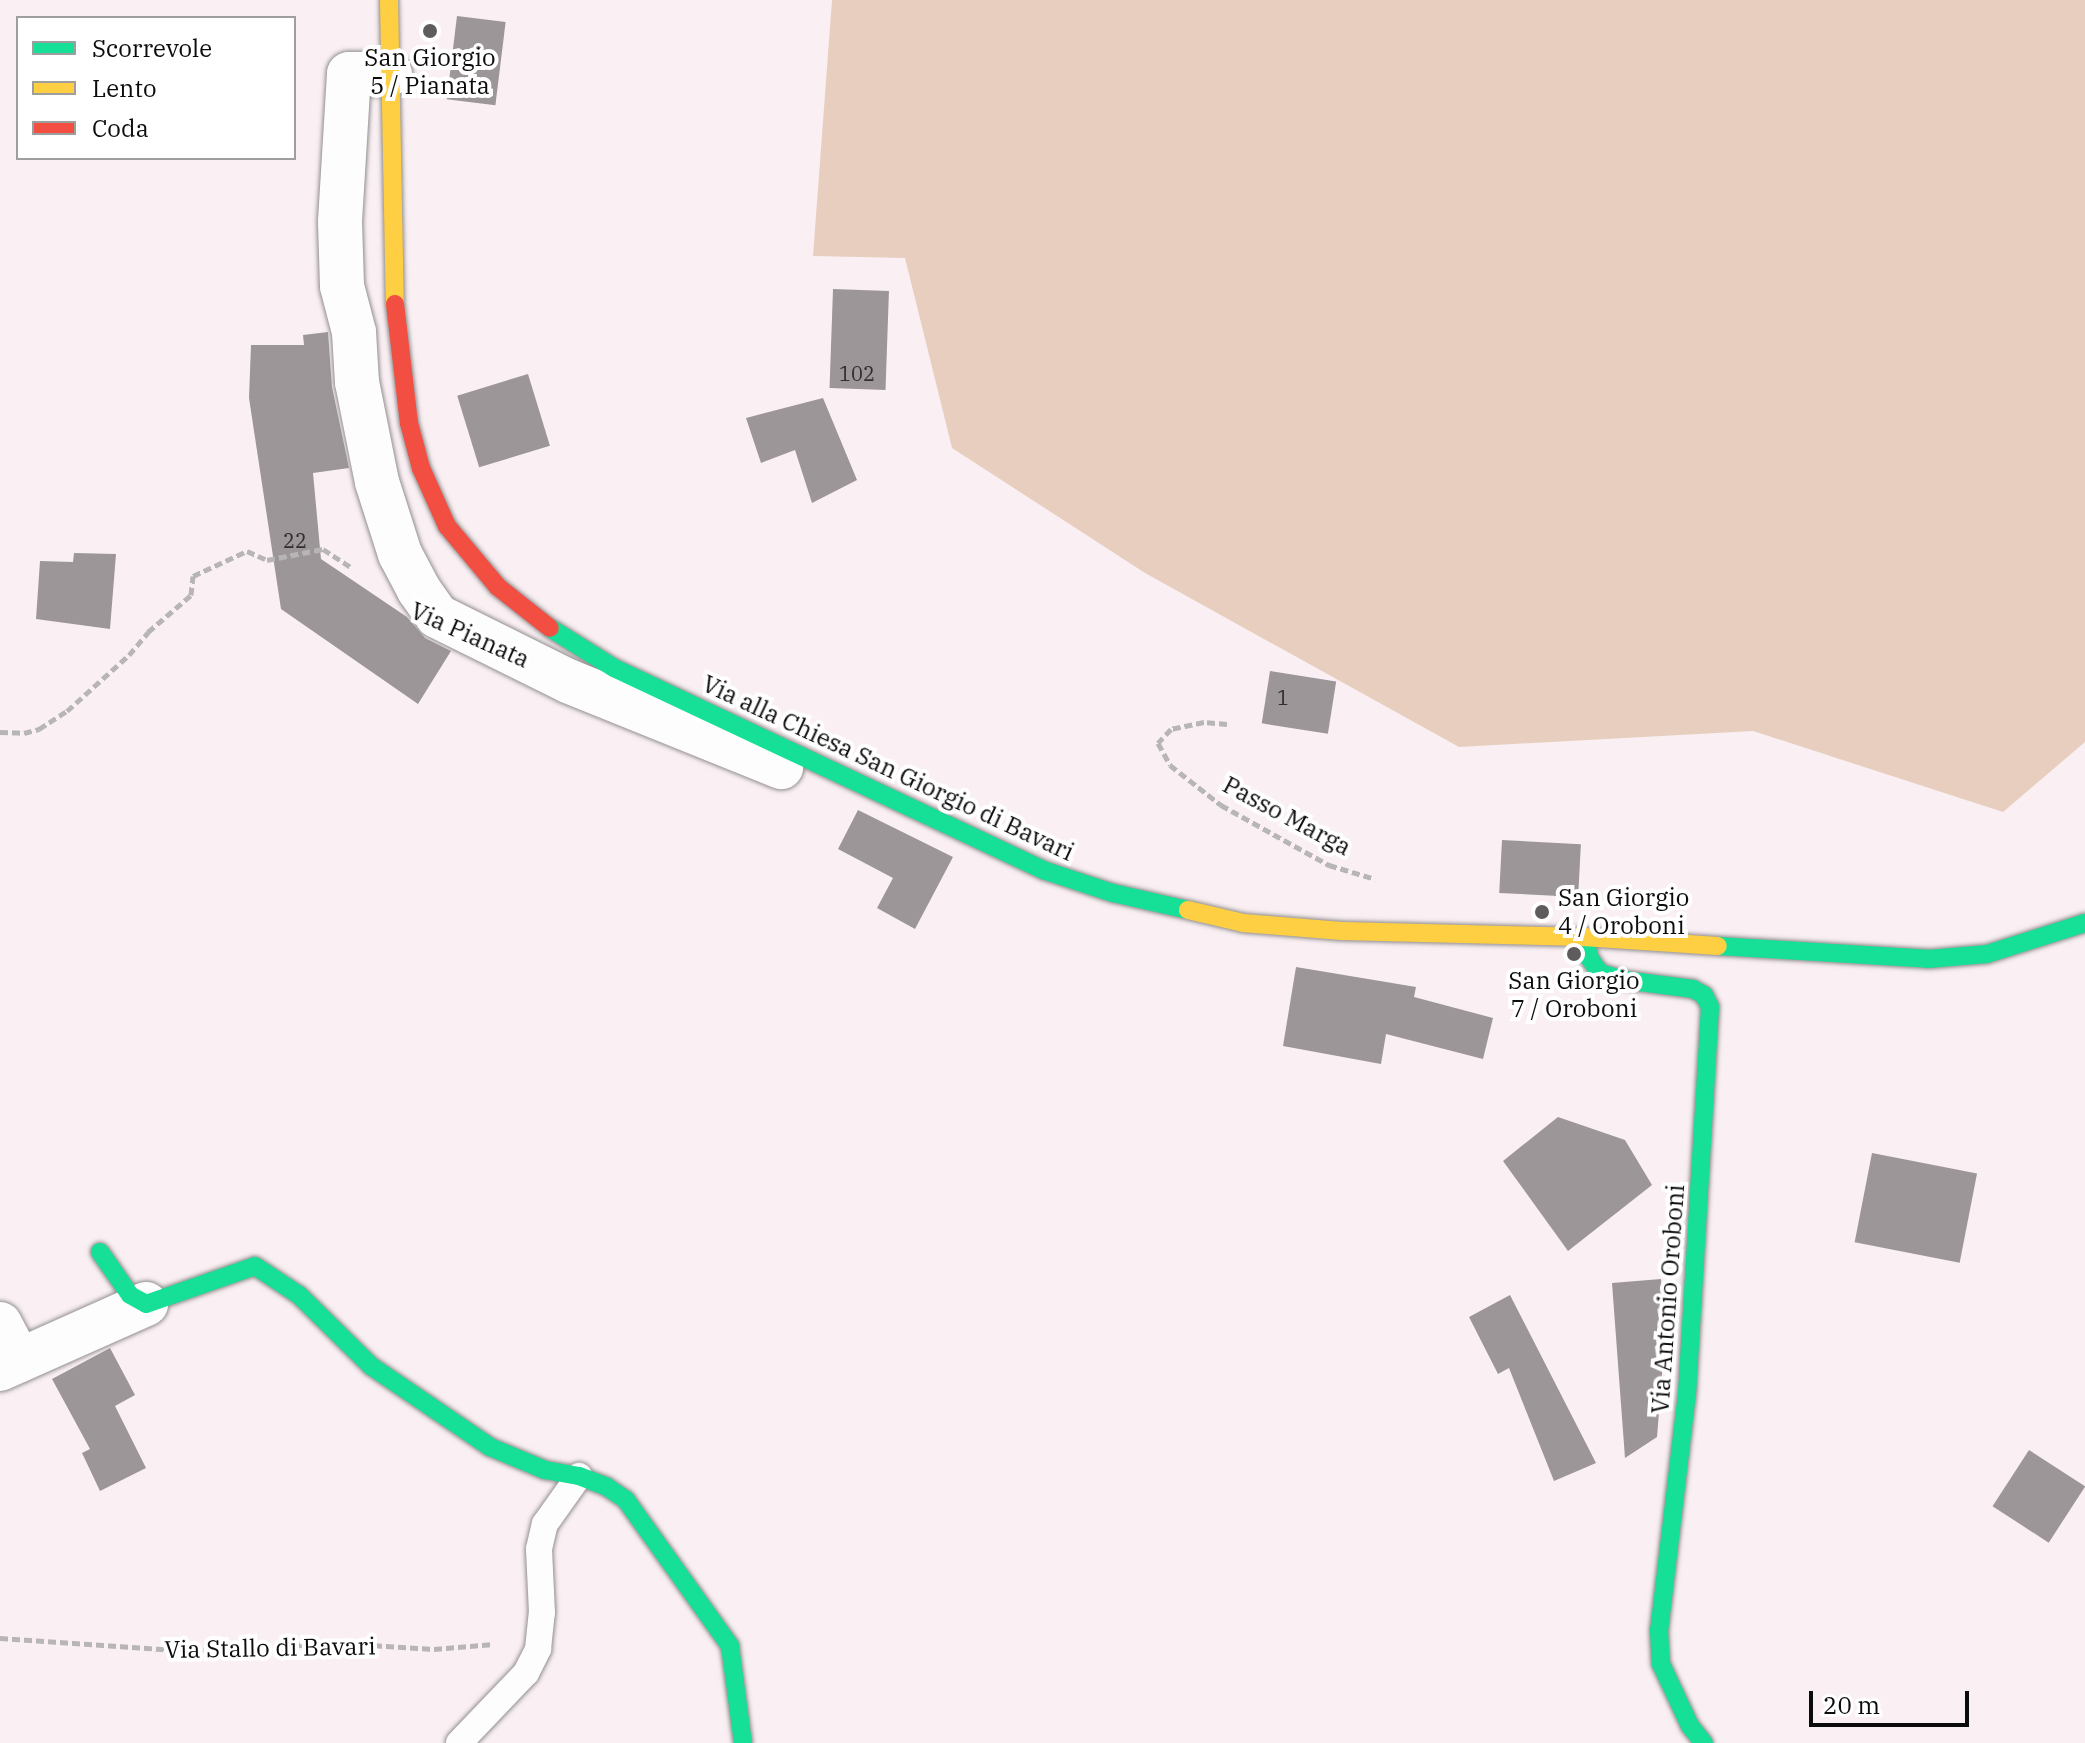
<!DOCTYPE html>
<style>
body{margin:0}
#map{position:relative;width:2085px;height:1743px;overflow:hidden;background:#faf0f3;font-family:"IBM Plex Serif",serif}
div>[style]{position:absolute}
.forest>*{inset:0;background:#e8cebf}
.building>*{inset:0;background:#9c9699;transform-origin:0 0}
.path>*{height:5px;margin-top:-2.5px;transform-origin:0;background:repeating-linear-gradient(90deg,#b7b5b6 0 8px,transparent 0 12px)}
.roads{filter:drop-shadow(0 0 2px #938f90) drop-shadow(0 0 2px #938f90)}
.lane>*{height:26px;margin:-13px;padding:0 13px;transform-origin:13px;border-radius:13px;background:#fefdfd}
.street>*{height:44px;margin:-22px;padding:0 22px;transform-origin:22px;border-radius:22px;background:#fefdfd}
.fast>*{height:18px;margin:-9px;padding:0 9px;transform-origin:9px;border-radius:9px;background:#16e098}
.slow>*{height:18px;margin:-9px;padding:0 9px;transform-origin:9px;border-radius:9px;background:#ffcf43}
.jam>*{height:18px;margin:-9px;padding:0 9px;transform-origin:9px;border-radius:9px;background:#f24e42}
.dots>*{width:22px;height:22px;translate:-50% -50%;box-sizing:border-box;border:4px solid #fff;border-radius:50%}
span{translate:-50% -50%;white-space:nowrap;text-align:center;line-height:1.15;-webkit-text-stroke:8px #fff;paint-order:stroke}
.number-label{font-size:20px;color:#302e2f}
.number-label span{-webkit-text-stroke-width:0}
.poi-label{font-size:24px;color:#0c0c0c}
.left{translate:0 -50%;text-align:left}
.street-label{font-size:24px;color:#0c0c0c}
.legend{position:absolute;left:16px;top:16px;width:280px;height:144px;box-sizing:border-box;background:#fff;border:2px solid #9e9e9e;margin:0;padding:10px 14px;list-style:none;font-size:24px;color:#0c0c0c}
.legend li{display:flex;align-items:center;gap:16px;height:40px}
.legend b{width:40px;border:2px solid #9e9e9e}
.scale{position:absolute;left:1809px;top:1691px;width:160px;height:36px;box-sizing:border-box;border:4px solid #0c0c0c;border-top:0;padding-left:10px;font-size:24px;line-height:28px;white-space:nowrap;color:#0c0c0c;-webkit-text-stroke:6px #fff;paint-order:stroke}
</style>
<div id="map">
<div class="forest">
<div style="clip-path:polygon(832px 0,2085px 0,2085px 742px,2003px 812px,1753px 731px,1459px 747px,1145px 573px,952px 448px,905px 258px,813px 256px)"></div>
</div>
<div class="building">
<div style="left:457px;top:16px;width:49px;height:84px;rotate:7deg"></div>
<div style="left:833px;top:289px;width:56px;height:99px;rotate:2deg"></div>
<div style="clip-path:polygon(328px 332px,332px 387px,349px 468px,313px 473px,321px 559px,407px 617px,425px 638px,451px 651px,418px 704px,281px 609px,249px 398px,251px 345px,304px 345px,303px 335px)"></div>
<div style="left:528px;top:374px;width:75px;height:74px;rotate:73deg"></div>
<div style="clip-path:polygon(823px 398px,857px 480px,812px 503px,795px 450px,761px 463px,746px 418px)"></div>
<div style="clip-path:polygon(74px 553px,116px 554px,110px 629px,36px 619px,40px 561px,73px 562px)"></div>
<div style="left:1270px;top:671px;width:67px;height:53px;rotate:9deg"></div>
<div style="clip-path:polygon(858px 810px,953px 857px,915px 929px,877px 908px,893px 878px,838px 849px)"></div>
<div style="left:1502px;top:840px;width:79px;height:53px;rotate:3deg"></div>
<div style="clip-path:polygon(1296px 967px,1416px 987px,1414px 997px,1493px 1018px,1483px 1059px,1386px 1034px,1381px 1064px,1283px 1046px)"></div>
<div style="clip-path:polygon(1558px 1117px,1625px 1140px,1652px 1185px,1568px 1251px,1503px 1161px)"></div>
<div style="left:1872px;top:1153px;width:107px;height:91px;rotate:11deg"></div>
<div style="clip-path:polygon(1661px 1279px,1665px 1336px,1657px 1437px,1625px 1458px,1612px 1283px)"></div>
<div style="clip-path:polygon(1510px 1295px,1596px 1463px,1554px 1481px,1509px 1368px,1498px 1374px,1469px 1317px)"></div>
<div style="clip-path:polygon(110px 1348px,135px 1395px,115px 1406px,146px 1468px,100px 1491px,82px 1453px,90px 1449px,52px 1379px)"></div>
<div style="left:2029px;top:1450px;width:67px;height:67px;rotate:33deg"></div>
</div>
<div class="path">
<div style="left:1227px;top:724px;width:23px;rotate:-175deg"></div>
<div style="left:1204px;top:722px;width:34px;rotate:168deg"></div>
<div style="left:1171px;top:729px;width:19px;rotate:133deg"></div>
<div style="left:1158px;top:743px;width:25px;rotate:61deg"></div>
<div style="left:1170px;top:765px;width:65px;rotate:38.1deg"></div>
<div style="left:1221px;top:805px;width:124px;rotate:29.1deg"></div>
<div style="left:1329px;top:865px;width:48px;rotate:16.9deg"></div>
<div style="left:0;top:732px;width:24px;rotate:2deg"></div>
<div style="left:24px;top:733px;width:16px;rotate:-15deg"></div>
<div style="left:39px;top:729px;width:33px;rotate:-33deg"></div>
<div style="left:67px;top:711px;width:84px;rotate:-42.1deg"></div>
<div style="left:129px;top:655px;width:30px;rotate:-50deg"></div>
<div style="left:148px;top:632px;width:57px;rotate:-40.7deg"></div>
<div style="left:191px;top:595px;width:19px;rotate:-84deg"></div>
<div style="left:193px;top:576px;width:60px;rotate:-24.8deg"></div>
<div style="left:247px;top:551px;width:22px;rotate:24deg"></div>
<div style="left:267px;top:560px;width:57px;rotate:-11.1deg"></div>
<div style="left:323px;top:549px;width:33px;rotate:33deg"></div>
<div style="left:0;top:1638px;width:191px;rotate:3.9deg"></div>
<div style="left:191px;top:1651px;width:147px;rotate:-3.1deg"></div>
<div style="left:338px;top:1643px;width:96px;rotate:3.6deg"></div>
<div style="left:434px;top:1649px;width:60px;rotate:-4.8deg"></div>
</div>
<div class="roads">
<div class="lane">
<div style="left:459px;top:1743px;width:97px;rotate:-46.3deg"></div>
<div style="left:526px;top:1673px;width:27px;rotate:-63deg"></div>
<div style="left:538px;top:1649px;width:36px;rotate:-84deg"></div>
<div style="left:542px;top:1613px;width:64px;rotate:-92.7deg"></div>
<div style="left:539px;top:1549px;width:26px;rotate:-77deg"></div>
<div style="left:545px;top:1524px;width:59px;rotate:-54.7deg"></div>
</div>
<div class="street">
<div style="left:390px;top:74px;width:41px;rotate:180deg"></div>
<div style="left:349px;top:74px;width:148px;rotate:93.5deg"></div>
<div style="left:340px;top:222px;width:64px;rotate:88.2deg"></div>
<div style="left:342px;top:286px;width:48px;rotate:75.4deg"></div>
<div style="left:354px;top:332px;width:50px;rotate:86.6deg"></div>
<div style="left:357px;top:382px;width:102px;rotate:78.7deg"></div>
<div style="left:377px;top:482px;width:76px;rotate:72.3deg"></div>
<div style="left:400px;top:554px;width:41px;rotate:62.2deg"></div>
<div style="left:419px;top:590px;width:32px;rotate:55deg"></div>
<div style="left:437px;top:616px;width:146px;rotate:26.4deg"></div>
<div style="left:568px;top:681px;width:230px;rotate:22deg"></div>
<div style="left:0;top:1324px;width:41px;rotate:62.2deg"></div>
<div style="left:0;top:1369px;width:160px;rotate:-24deg"></div>
</div>
<div class="fast">
<div style="left:550px;top:628px;width:75px;rotate:32deg"></div>
<div style="left:614px;top:668px;width:477px;rotate:25.2deg"></div>
<div style="left:1046px;top:871px;width:71px;rotate:18.2deg"></div>
<div style="left:1113px;top:893px;width:77px;rotate:12.8deg"></div>
<div style="left:1583px;top:937px;width:23px;rotate:72deg"></div>
<div style="left:1590px;top:959px;width:17px;rotate:54deg"></div>
<div style="left:1600px;top:973px;width:25px;rotate:16deg"></div>
<div style="left:1624px;top:980px;width:70px;rotate:7.4deg"></div>
<div style="left:1693px;top:989px;width:13px;rotate:29deg"></div>
<div style="left:1704px;top:995px;width:13px;rotate:63deg"></div>
<div style="left:1710px;top:1007px;width:387px;rotate:93.4deg"></div>
<div style="left:1687px;top:1393px;width:239px;rotate:96.7deg"></div>
<div style="left:1659px;top:1630px;width:34px;rotate:87deg"></div>
<div style="left:1661px;top:1664px;width:68px;rotate:64.9deg"></div>
<div style="left:1690px;top:1726px;width:22px;rotate:51deg"></div>
<div style="left:1718px;top:946px;width:210px;rotate:3.5deg"></div>
<div style="left:1928px;top:959px;width:59px;rotate:-4.8deg"></div>
<div style="left:1987px;top:954px;width:103px;rotate:-17.6deg"></div>
<div style="left:100px;top:1252px;width:52px;rotate:55.1deg"></div>
<div style="left:130px;top:1295px;width:18px;rotate:29deg"></div>
<div style="left:146px;top:1304px;width:115px;rotate:-19.2deg"></div>
<div style="left:255px;top:1266px;width:53px;rotate:33.4deg"></div>
<div style="left:299px;top:1295px;width:101px;rotate:44.6deg"></div>
<div style="left:371px;top:1366px;width:144px;rotate:34.2deg"></div>
<div style="left:490px;top:1447px;width:60px;rotate:22.7deg"></div>
<div style="left:545px;top:1470px;width:35px;rotate:10deg"></div>
<div style="left:579px;top:1476px;width:30px;rotate:21deg"></div>
<div style="left:607px;top:1487px;width:23px;rotate:34deg"></div>
<div style="left:626px;top:1500px;width:179px;rotate:54.5deg"></div>
<div style="left:730px;top:1646px;width:98px;rotate:82.4deg"></div>
</div>
<div class="slow">
<div style="left:389px;top:0;width:304px;rotate:88.9deg"></div>
<div style="left:1188px;top:910px;width:57px;rotate:13.3deg"></div>
<div style="left:1243px;top:923px;width:99px;rotate:4.6deg"></div>
<div style="left:1342px;top:931px;width:241px;rotate:1.4deg"></div>
<div style="left:1583px;top:937px;width:135px;rotate:3.8deg"></div>
</div>
<div class="jam">
<div style="left:395px;top:304px;width:120px;rotate:83.3deg"></div>
<div style="left:409px;top:423px;width:47px;rotate:75.1deg"></div>
<div style="left:421px;top:468px;width:64px;rotate:65.9deg"></div>
<div style="left:447px;top:526px;width:80px;rotate:50.1deg"></div>
<div style="left:498px;top:587px;width:66px;rotate:38.3deg"></div>
</div>
</div>
<div class="dots">
<div style="left:430px;top:31px;background:#5f5c5d"></div>
<div style="left:1542px;top:912px;background:#5f5c5d"></div>
<div style="left:1574px;top:954px;background:#5f5c5d"></div>
</div>
<div class="number-label">
<span style="left:857px;top:373px">102</span>
<span style="left:295px;top:540px">22</span>
<span style="left:1283px;top:697px">1</span>
</div>
<div class="poi-label">
<span style="left:430px;top:72px">San Giorgio<br>5 / Pianata</span>
<span class="left" style="left:1558px;top:912px">San Giorgio<br>4 / Oroboni</span>
<span style="left:1574px;top:995px">San Giorgio<br>7 / Oroboni</span>
</div>
<div class="street-label">
<span style="left:470px;top:635px;rotate:24deg">Via Pianata</span>
<span style="left:888px;top:768px;rotate:25deg">Via alla Chiesa San Giorgio di Bavari</span>
<span style="left:1287px;top:816px;rotate:28deg">Passo Marga</span>
<span style="left:1668px;top:1299px;rotate:-86deg">Via Antonio Oroboni</span>
<span style="left:270px;top:1648px;rotate:-1deg">Via Stallo di Bavari</span>
</div>
<ul class="legend">
<li><b style="height:10px;background:#16e098"></b>Scorrevole</li>
<li><b style="height:10px;background:#ffcf43"></b>Lento</li>
<li><b style="height:10px;background:#f24e42"></b>Coda</li>
</ul>
<div class="scale">20 m</div>
</div>
